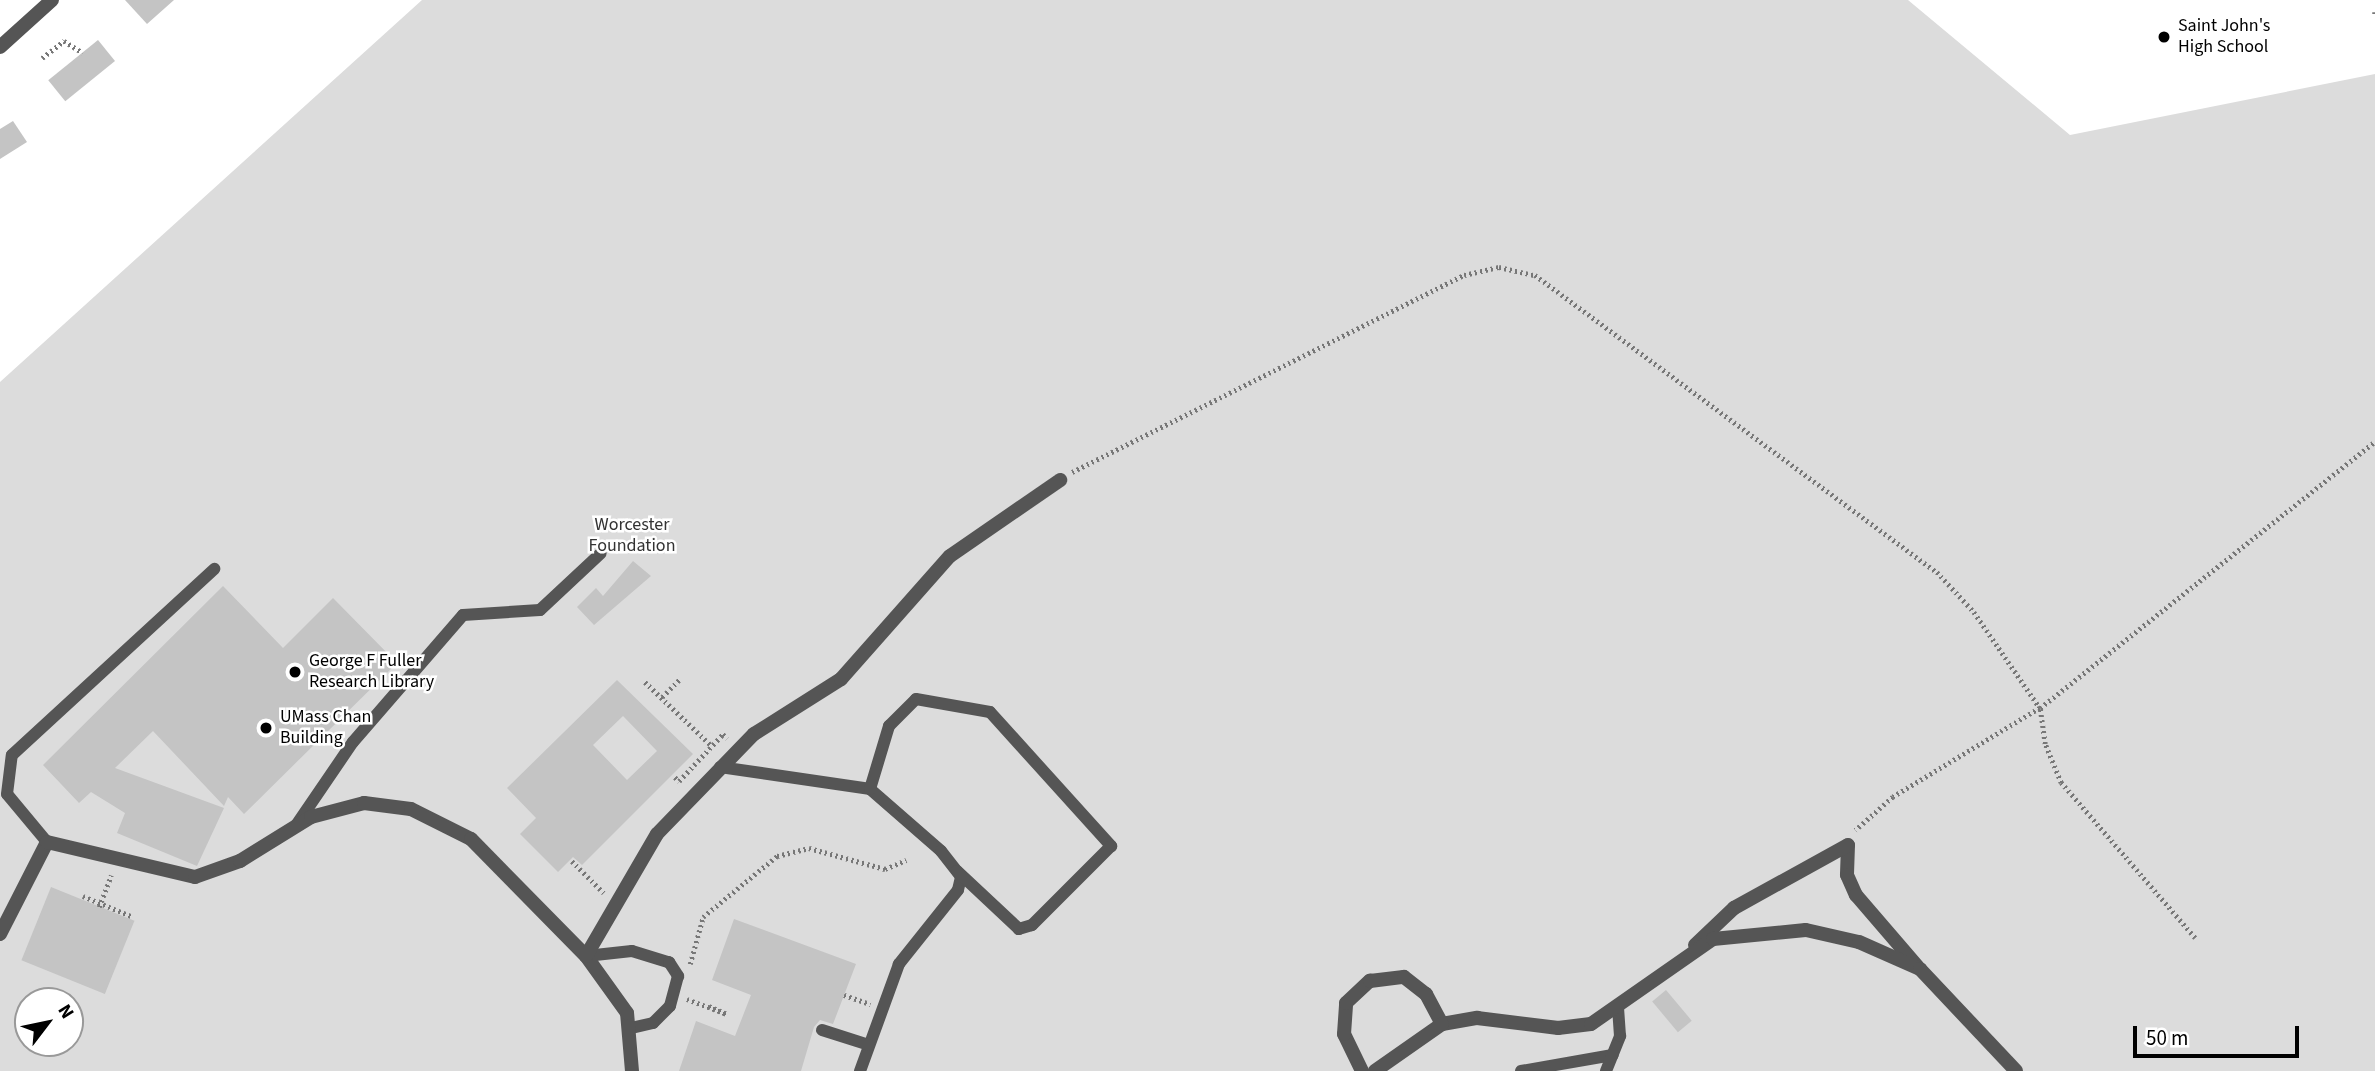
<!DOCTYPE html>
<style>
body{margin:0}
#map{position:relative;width:2375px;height:1071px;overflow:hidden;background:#fff;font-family:"Source Sans 3",sans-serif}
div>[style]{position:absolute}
.green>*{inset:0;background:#dcdcdc}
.building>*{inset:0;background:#c4c4c4;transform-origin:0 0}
.path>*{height:4.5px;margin-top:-2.25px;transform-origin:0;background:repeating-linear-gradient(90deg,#777 0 2px,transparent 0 5.5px)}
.lane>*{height:12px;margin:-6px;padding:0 6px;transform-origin:6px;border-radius:6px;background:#555}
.street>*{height:14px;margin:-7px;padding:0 7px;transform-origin:7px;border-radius:7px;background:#555}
.dots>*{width:19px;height:19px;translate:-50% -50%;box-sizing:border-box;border:4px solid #fff;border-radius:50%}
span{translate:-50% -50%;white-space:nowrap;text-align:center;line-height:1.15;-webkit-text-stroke:5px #fff;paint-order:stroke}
.poi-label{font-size:18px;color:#000}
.left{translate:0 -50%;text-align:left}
.park-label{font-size:18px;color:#333}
.north{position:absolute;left:14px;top:987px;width:70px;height:70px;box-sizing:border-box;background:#fff;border:2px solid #999;border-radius:50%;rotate:58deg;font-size:19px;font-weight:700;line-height:28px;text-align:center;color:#000}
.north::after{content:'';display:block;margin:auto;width:24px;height:32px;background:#000;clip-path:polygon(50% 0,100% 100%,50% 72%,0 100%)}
.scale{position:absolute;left:2133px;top:1026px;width:166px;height:32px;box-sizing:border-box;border:4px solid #000;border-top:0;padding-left:9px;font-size:21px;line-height:24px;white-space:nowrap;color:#000;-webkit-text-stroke:5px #fff;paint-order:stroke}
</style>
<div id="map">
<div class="green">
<div style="clip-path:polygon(evenodd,422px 0,1908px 0,2070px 135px,2375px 74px,2375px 1071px,0 1071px,0 382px,422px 0,28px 1001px,70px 1001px,70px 1043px,28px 1043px,28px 1001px)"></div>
</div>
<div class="building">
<div style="clip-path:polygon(125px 0,174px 0,147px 24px)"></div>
<div style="left:98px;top:40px;width:27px;height:64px;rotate:51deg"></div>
<div style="clip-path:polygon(13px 121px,27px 142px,0 159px,0 129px)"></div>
<div style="clip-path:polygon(633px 561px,651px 576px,594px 625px,577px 607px,596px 588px,603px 596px)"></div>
<div style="clip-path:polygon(223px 586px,283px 648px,333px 598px,397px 663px,244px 814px,228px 797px,224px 806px,153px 731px,115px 768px,224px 808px,197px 866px,117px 833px,125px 813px,91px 792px,79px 803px,43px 765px)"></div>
<div style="clip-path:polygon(evenodd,617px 680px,693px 754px,582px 865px,573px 857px,558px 872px,520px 834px,536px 818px,507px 788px,617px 680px,623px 716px,657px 751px,627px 780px,593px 745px,623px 716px)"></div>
<div style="left:51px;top:887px;width:90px;height:79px;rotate:22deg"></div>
<div style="clip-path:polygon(734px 919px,856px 964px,833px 1024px,820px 1020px,814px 1027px,801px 1071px,679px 1071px,696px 1021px,735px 1036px,751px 995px,712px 980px)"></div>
<div style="left:1666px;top:990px;width:40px;height:18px;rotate:50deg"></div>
</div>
<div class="path">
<div style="left:2375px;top:12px;width:3px;rotate:90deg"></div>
<div style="left:42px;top:58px;width:28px;rotate:-38deg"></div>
<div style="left:64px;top:41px;width:22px;rotate:32deg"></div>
<div style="left:1072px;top:472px;width:439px;rotate:-26.7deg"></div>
<div style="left:1464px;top:275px;width:36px;rotate:-13deg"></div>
<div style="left:1499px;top:267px;width:37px;rotate:13deg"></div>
<div style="left:1535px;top:275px;width:500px;rotate:36.5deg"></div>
<div style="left:1937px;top:572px;width:54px;rotate:47.2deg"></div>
<div style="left:1974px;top:612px;width:116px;rotate:55.5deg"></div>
<div style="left:2040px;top:708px;width:172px;rotate:148.8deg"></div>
<div style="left:1893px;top:797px;width:50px;rotate:138.3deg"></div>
<div style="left:645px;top:682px;width:93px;rotate:43.7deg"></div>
<div style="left:662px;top:697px;width:27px;rotate:-45deg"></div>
<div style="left:675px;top:777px;width:6px;rotate:45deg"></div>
<div style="left:679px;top:781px;width:64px;rotate:-46.9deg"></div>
<div style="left:723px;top:734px;width:6px;rotate:45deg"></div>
<div style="left:572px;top:861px;width:45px;rotate:45deg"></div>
<div style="left:83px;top:896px;width:52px;rotate:22.6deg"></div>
<div style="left:99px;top:907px;width:34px;rotate:-69deg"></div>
<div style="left:2195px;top:938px;width:205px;rotate:-130.8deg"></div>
<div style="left:2061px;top:783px;width:42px;rotate:-112.3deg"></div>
<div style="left:2045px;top:744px;width:36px;rotate:-98deg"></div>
<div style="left:2040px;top:708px;width:428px;rotate:-38.5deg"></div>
<div style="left:690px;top:964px;width:49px;rotate:-74.5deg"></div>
<div style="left:703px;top:917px;width:96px;rotate:-39.5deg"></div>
<div style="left:777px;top:856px;width:33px;rotate:-14deg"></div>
<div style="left:809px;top:848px;width:79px;rotate:15.4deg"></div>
<div style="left:885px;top:869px;width:23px;rotate:-23deg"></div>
<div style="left:844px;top:995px;width:28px;rotate:19deg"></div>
<div style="left:687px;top:999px;width:43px;rotate:20.6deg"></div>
<div style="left:709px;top:1006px;width:20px;rotate:24deg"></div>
</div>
<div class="lane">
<div style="left:720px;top:767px;width:152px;rotate:8.3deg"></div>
<div style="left:870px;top:789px;width:94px;rotate:41.1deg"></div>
<div style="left:941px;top:851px;width:33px;rotate:52deg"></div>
<div style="left:961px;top:877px;width:13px;rotate:103deg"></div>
<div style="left:958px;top:890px;width:95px;rotate:128.6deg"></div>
<div style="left:899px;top:964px;width:114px;rotate:110deg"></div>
<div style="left:870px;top:789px;width:66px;rotate:-73.2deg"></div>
<div style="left:889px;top:726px;width:38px;rotate:-45deg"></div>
<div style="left:916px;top:699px;width:75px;rotate:10deg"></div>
<div style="left:990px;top:712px;width:181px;rotate:47.9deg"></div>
<div style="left:1111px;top:846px;width:112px;rotate:135deg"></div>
<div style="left:1032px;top:925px;width:14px;rotate:163deg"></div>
<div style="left:1019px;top:929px;width:85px;rotate:-136.9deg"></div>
<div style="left:297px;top:824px;width:99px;rotate:-55.7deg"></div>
<div style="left:353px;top:742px;width:168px;rotate:-49.1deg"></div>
<div style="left:463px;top:615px;width:77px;rotate:-3.7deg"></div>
<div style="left:540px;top:610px;width:83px;rotate:-43.1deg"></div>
<div style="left:47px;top:842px;width:62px;rotate:-129.8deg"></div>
<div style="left:7px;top:794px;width:39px;rotate:-83deg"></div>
<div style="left:12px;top:755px;width:275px;rotate:-42.6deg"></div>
<div style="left:586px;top:956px;width:46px;rotate:-6.2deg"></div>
<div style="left:632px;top:951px;width:39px;rotate:17deg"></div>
<div style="left:669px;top:962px;width:17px;rotate:57deg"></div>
<div style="left:678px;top:976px;width:31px;rotate:105deg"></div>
<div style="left:670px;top:1006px;width:24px;rotate:135deg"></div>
<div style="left:653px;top:1023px;width:23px;rotate:167deg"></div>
<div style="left:822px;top:1030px;width:49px;rotate:17.7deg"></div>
<div style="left:1521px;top:1071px;width:93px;rotate:-9.9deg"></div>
<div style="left:1606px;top:1071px;width:38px;rotate:-68deg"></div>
<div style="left:1620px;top:1036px;width:28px;rotate:-94deg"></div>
</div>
<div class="street">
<div style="left:0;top:47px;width:70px;rotate:-42.1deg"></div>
<div style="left:1848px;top:845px;width:30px;rotate:92deg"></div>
<div style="left:1847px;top:875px;width:22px;rotate:66deg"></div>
<div style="left:1856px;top:895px;width:94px;rotate:49.3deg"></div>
<div style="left:0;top:934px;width:103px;rotate:-62.9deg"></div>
<div style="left:47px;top:842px;width:152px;rotate:13.3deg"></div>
<div style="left:195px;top:877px;width:48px;rotate:-19.6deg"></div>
<div style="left:240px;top:861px;width:84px;rotate:-31.8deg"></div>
<div style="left:311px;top:817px;width:55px;rotate:-14.8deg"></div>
<div style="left:364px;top:803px;width:47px;rotate:7.3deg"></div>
<div style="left:411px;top:809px;width:67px;rotate:26.6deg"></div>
<div style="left:471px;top:839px;width:164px;rotate:45.5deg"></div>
<div style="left:1695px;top:945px;width:54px;rotate:-43.5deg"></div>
<div style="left:1734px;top:908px;width:130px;rotate:-28.9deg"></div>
<div style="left:1442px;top:1024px;width:36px;rotate:-10deg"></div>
<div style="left:1477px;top:1018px;width:82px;rotate:7deg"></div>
<div style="left:1558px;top:1028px;width:33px;rotate:-7deg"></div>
<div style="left:1591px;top:1024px;width:149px;rotate:-34.9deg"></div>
<div style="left:1713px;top:939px;width:93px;rotate:-5.5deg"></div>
<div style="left:1806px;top:930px;width:54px;rotate:12.8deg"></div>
<div style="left:1859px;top:942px;width:67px;rotate:23.9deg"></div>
<div style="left:1920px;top:969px;width:140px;rotate:46.7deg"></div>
<div style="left:632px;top:1071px;width:58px;rotate:-94.9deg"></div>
<div style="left:627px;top:1013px;width:70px;rotate:-125.7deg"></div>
<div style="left:586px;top:956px;width:141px;rotate:-59.8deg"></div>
<div style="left:657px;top:834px;width:139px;rotate:-45.9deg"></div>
<div style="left:754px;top:734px;width:103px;rotate:-32.3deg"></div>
<div style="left:841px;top:679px;width:164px;rotate:-48.5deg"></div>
<div style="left:950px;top:556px;width:134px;rotate:-34.6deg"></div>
<div style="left:1362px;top:1071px;width:41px;rotate:-115.9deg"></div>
<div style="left:1344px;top:1034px;width:31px;rotate:-86deg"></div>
<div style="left:1346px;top:1003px;width:33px;rotate:-43deg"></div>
<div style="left:1370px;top:981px;width:34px;rotate:-7deg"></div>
<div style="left:1404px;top:977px;width:28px;rotate:38deg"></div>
<div style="left:1426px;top:994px;width:34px;rotate:62deg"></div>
<div style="left:1442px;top:1024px;width:82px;rotate:145deg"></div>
</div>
<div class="dots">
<div style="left:2164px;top:37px;background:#000"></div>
<div style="left:295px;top:672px;background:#000"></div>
<div style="left:266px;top:728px;background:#000"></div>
</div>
<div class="poi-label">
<span class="left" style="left:2178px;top:37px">Saint John's<br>High School</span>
<span class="left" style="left:309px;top:672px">George F Fuller<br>Research Library</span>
<span class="left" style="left:280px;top:728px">UMass Chan<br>Building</span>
</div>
<div class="park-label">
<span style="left:632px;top:536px">Worcester<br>Foundation</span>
</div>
<div class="north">N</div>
<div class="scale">50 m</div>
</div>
